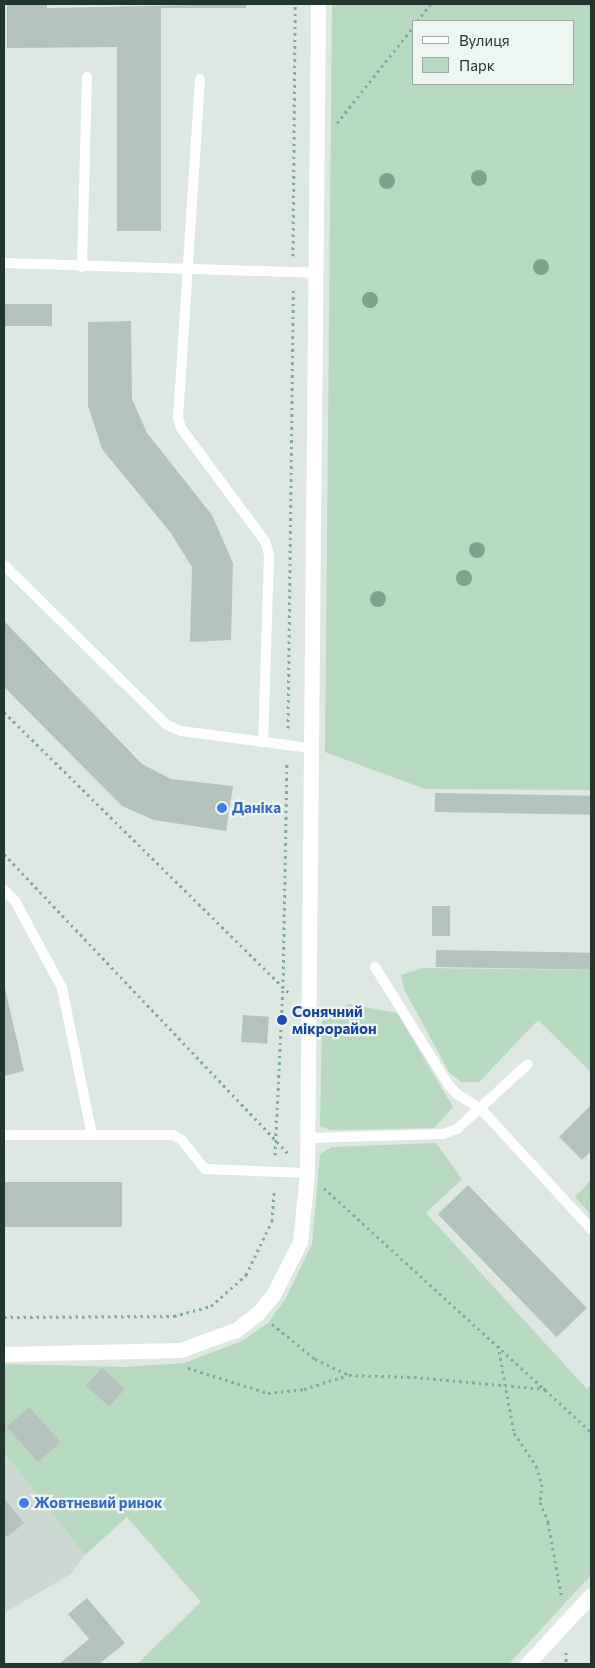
<!DOCTYPE html>
<meta charset="utf-8">
<style>
body{margin:0}
#map{position:relative;width:595px;height:1668px;overflow:hidden;background:#dde8e3;font-family:Commissioner,sans-serif}
div>[style]{position:absolute}
.built>*{inset:0;background:#ccd8d2}
.green>*{inset:0;background:#b7d9bf}
.building>*{inset:0;background:#b3c3bc;transform-origin:0 0}
.path>*{height:3px;margin-top:-1.5px;transform-origin:0;background:repeating-linear-gradient(90deg,#7fab9c 0 2.5px,transparent 0 6.5px)}
.lane>*{height:10px;margin:-5px;padding:0 5px;transform-origin:5px;border-radius:5px;background:#fff}
.street>*{height:15px;margin:-7.5px;padding:0 7.5px;transform-origin:7.5px;border-radius:7.5px;background:#fff}
.trees>*{width:16px;height:16px;margin:-8px;border-radius:50%;background:#7ca48b}
.dots>*{width:14px;height:14px;translate:-50% -50%;box-sizing:border-box;border:2px solid #edf6f1;border-radius:50%}
span{translate:-50% -50%;white-space:nowrap;text-align:center;line-height:1.15;-webkit-text-stroke:4.5px #edf6f1;paint-order:stroke}
.shop-label{font-size:15px;color:#366cbe;font-weight:700}
.left{translate:0 -50%;text-align:left}
.transit-label{font-size:15px;color:#164399;font-weight:700}
.frame{position:absolute;inset:0;border:5px solid #203730;pointer-events:none}
.legend{position:absolute;left:412px;top:20px;width:162px;height:65px;box-sizing:border-box;background:#edf6f1;border:1px solid #9baaa4;margin:0;padding:6px 9px;list-style:none;font-size:15px;color:#203730}
.legend li{display:flex;align-items:center;gap:10px;height:25px}
.legend b{width:25px;border:1px solid #9baaa4}
</style>
<div id="map">
<div class="built">
<div style="clip-path:polygon(4px 1452px,85px 1555px,71px 1574px,4px 1613px)"></div>
</div>
<div class="green">
<div style="clip-path:polygon(evenodd,332px 4px,591px 4px,591px 790px,425px 789px,325px 752px,332px 4px,414px 21px,574px 21px,574px 84px,414px 84px,414px 21px)"></div>
<div style="clip-path:polygon(423px 968px,591px 970px,591px 1072px,538px 1020px,479px 1082px,461px 1082px,449px 1072px,404px 989px,401px 975px)"></div>
<div style="clip-path:polygon(348px 1004px,397px 1013px,453px 1107px,434px 1128px,331px 1130px,320px 1126px,322px 1021px)"></div>
<div style="clip-path:polygon(436px 1143px,462px 1179px,426px 1213px,587px 1389px,591px 1385px,591px 1575px,509px 1664px,137px 1664px,201px 1602px,127px 1517px,85px 1555px,4px 1452px,4px 1364px,126px 1367px,184px 1363px,242px 1341px,268px 1323px,286px 1298px,312px 1244px,320px 1154px,332px 1147px)"></div>
<div style="clip-path:polygon(591px 1180px,591px 1215px,575px 1197px)"></div>
</div>
<div class="building">
<div style="clip-path:polygon(7px 4px,47px 4px,47px 8px,246px 4px,246px 8px,161px 8px,161px 231px,117px 231px,117px 47px,7px 48px)"></div>
<div style="left:52px;top:304px;width:22px;height:48px;rotate:90deg"></div>
<div style="clip-path:polygon(131px 321px,132px 399px,147px 433px,212px 515px,233px 563px,231px 640px,190px 642px,192px 567px,170px 532px,102px 449px,88px 406px,88px 322px)"></div>
<div style="clip-path:polygon(4px 621px,142px 764px,171px 779px,233px 786px,226px 831px,154px 820px,122px 806px,4px 687px)"></div>
<div style="left:435px;top:793px;width:156px;height:19px;rotate:1deg"></div>
<div style="left:432px;top:906px;width:18px;height:30px"></div>
<div style="left:436px;top:950px;width:155px;height:17px;rotate:1deg"></div>
<div style="clip-path:polygon(4px 984px,24px 1071px,4px 1076px)"></div>
<div style="left:243px;top:1015px;width:26px;height:27px;rotate:4deg"></div>
<div style="clip-path:polygon(591px 1105px,591px 1151px,582px 1160px,559px 1137px)"></div>
<div style="left:4px;top:1182px;width:118px;height:45px"></div>
<div style="left:468px;top:1185px;width:171px;height:42px;rotate:46deg"></div>
<div style="left:102px;top:1368px;width:31px;height:24px;rotate:42deg"></div>
<div style="left:29px;top:1407px;width:47px;height:30px;rotate:48deg"></div>
<div style="clip-path:polygon(4px 1498px,24px 1523px,7px 1537px,4px 1533px)"></div>
<div style="clip-path:polygon(87px 1598px,125px 1643px,99px 1664px,59px 1664px,89px 1639px,68px 1614px)"></div>
</div>
<div class="path">
<div style="left:417px;top:21px;width:22px;rotate:-51deg"></div>
<div style="left:337px;top:123px;width:124px;rotate:-51.6deg"></div>
<div style="left:293px;top:256px;width:252px;rotate:-89.5deg"></div>
<div style="left:4px;top:712px;width:402px;rotate:44.6deg"></div>
<div style="left:288px;top:728px;width:439px;rotate:-89.3deg"></div>
<div style="left:4px;top:854px;width:412px;rotate:46.5deg"></div>
<div style="left:275px;top:1155px;width:167px;rotate:-87.3deg"></div>
<div style="left:283px;top:988px;width:226px;rotate:-89deg"></div>
<div style="left:324px;top:1188px;width:362px;rotate:42.4deg"></div>
<div style="left:4px;top:1317px;width:170px;rotate:-0.3deg"></div>
<div style="left:174px;top:1316px;width:38px;rotate:-15deg"></div>
<div style="left:211px;top:1306px;width:47px;rotate:-41.5deg"></div>
<div style="left:246px;top:1275px;width:60px;rotate:-64.3deg"></div>
<div style="left:272px;top:1221px;width:32px;rotate:-86deg"></div>
<div style="left:272px;top:1324px;width:55px;rotate:39.1deg"></div>
<div style="left:315px;top:1359px;width:38px;rotate:25deg"></div>
<div style="left:349px;top:1375px;width:65px;rotate:1.8deg"></div>
<div style="left:414px;top:1377px;width:134px;rotate:5.2deg"></div>
<div style="left:498px;top:1345px;width:89px;rotate:79.7deg"></div>
<div style="left:514px;top:1433px;width:40px;rotate:56deg"></div>
<div style="left:536px;top:1466px;width:19px;rotate:72deg"></div>
<div style="left:542px;top:1484px;width:18px;rotate:96deg"></div>
<div style="left:540px;top:1502px;width:22px;rotate:68deg"></div>
<div style="left:548px;top:1522px;width:78px;rotate:79.7deg"></div>
<div style="left:188px;top:1368px;width:84px;rotate:17.4deg"></div>
<div style="left:268px;top:1393px;width:36px;rotate:-6deg"></div>
<div style="left:304px;top:1389px;width:46px;rotate:-17.7deg"></div>
<div style="left:566px;top:1652px;width:12px;rotate:90deg"></div>
</div>
<div class="lane">
<div style="left:200px;top:79px;width:339px;rotate:93.7deg"></div>
<div style="left:178px;top:417px;width:11px;rotate:75deg"></div>
<div style="left:181px;top:428px;width:141px;rotate:53.4deg"></div>
<div style="left:265px;top:541px;width:15px;rotate:74deg"></div>
<div style="left:269px;top:555px;width:187px;rotate:91.8deg"></div>
<div style="left:4px;top:263px;width:311px;rotate:1.8deg"></div>
<div style="left:82px;top:267px;width:190px;rotate:-88.5deg"></div>
<div style="left:4px;top:565px;width:228px;rotate:44.5deg"></div>
<div style="left:167px;top:725px;width:15px;rotate:23deg"></div>
<div style="left:181px;top:731px;width:131px;rotate:7.5deg"></div>
<div style="left:4px;top:890px;width:16px;rotate:45deg"></div>
<div style="left:15px;top:901px;width:99px;rotate:61.6deg"></div>
<div style="left:62px;top:988px;width:150px;rotate:78.5deg"></div>
<div style="left:375px;top:967px;width:138px;rotate:58deg"></div>
<div style="left:448px;top:1084px;width:13px;rotate:48deg"></div>
<div style="left:457px;top:1094px;width:28px;rotate:32deg"></div>
<div style="left:481px;top:1109px;width:163px;rotate:47.5deg"></div>
<div style="left:4px;top:1135px;width:169px"></div>
<div style="left:173px;top:1135px;width:10px;rotate:29deg"></div>
<div style="left:182px;top:1140px;width:37px;rotate:52deg"></div>
<div style="left:205px;top:1169px;width:102px;rotate:2.2deg"></div>
<div style="left:307px;top:1138px;width:136px;rotate:-1.7deg"></div>
<div style="left:443px;top:1134px;width:15px;rotate:-20deg"></div>
<div style="left:457px;top:1129px;width:96px;rotate:-42.5deg"></div>
</div>
<div class="street">
<div style="left:4px;top:1354px;width:176px;rotate:-1.3deg"></div>
<div style="left:180px;top:1350px;width:59px;rotate:-19.7deg"></div>
<div style="left:236px;top:1330px;width:28px;rotate:-38deg"></div>
<div style="left:258px;top:1313px;width:26px;rotate:-51deg"></div>
<div style="left:274px;top:1293px;width:57px;rotate:-63deg"></div>
<div style="left:300px;top:1242px;width:69px;rotate:-84.2deg"></div>
<div style="left:307px;top:1173px;width:1169px;rotate:-89.46deg"></div>
<div style="left:527px;top:1664px;width:94px;rotate:-47.2deg"></div>
</div>
<div class="trees">
<div style="left:479px;top:178px"></div>
<div style="left:387px;top:181px"></div>
<div style="left:541px;top:267px"></div>
<div style="left:370px;top:300px"></div>
<div style="left:477px;top:550px"></div>
<div style="left:464px;top:578px"></div>
<div style="left:378px;top:599px"></div>
</div>
<div class="dots">
<div style="left:222px;top:808px;background:#3f7fe0"></div>
<div style="left:282px;top:1020px;background:#1a4fb4"></div>
<div style="left:24px;top:1503px;background:#3f7fe0"></div>
</div>
<div class="shop-label">
<span class="left" style="left:232px;top:808px">Даніка</span>
<span class="left" style="left:34px;top:1503px">Жовтневий ринок</span>
</div>
<div class="transit-label">
<span class="left" style="left:292px;top:1020px">Сонячний<br>мікрорайон</span>
</div>
<div class="frame"></div>
<ul class="legend">
<li><b style="height:6px;background:#fff"></b>Вулиця</li>
<li><b style="height:14px;background:#b7d9bf"></b>Парк</li>
</ul>
</div>
